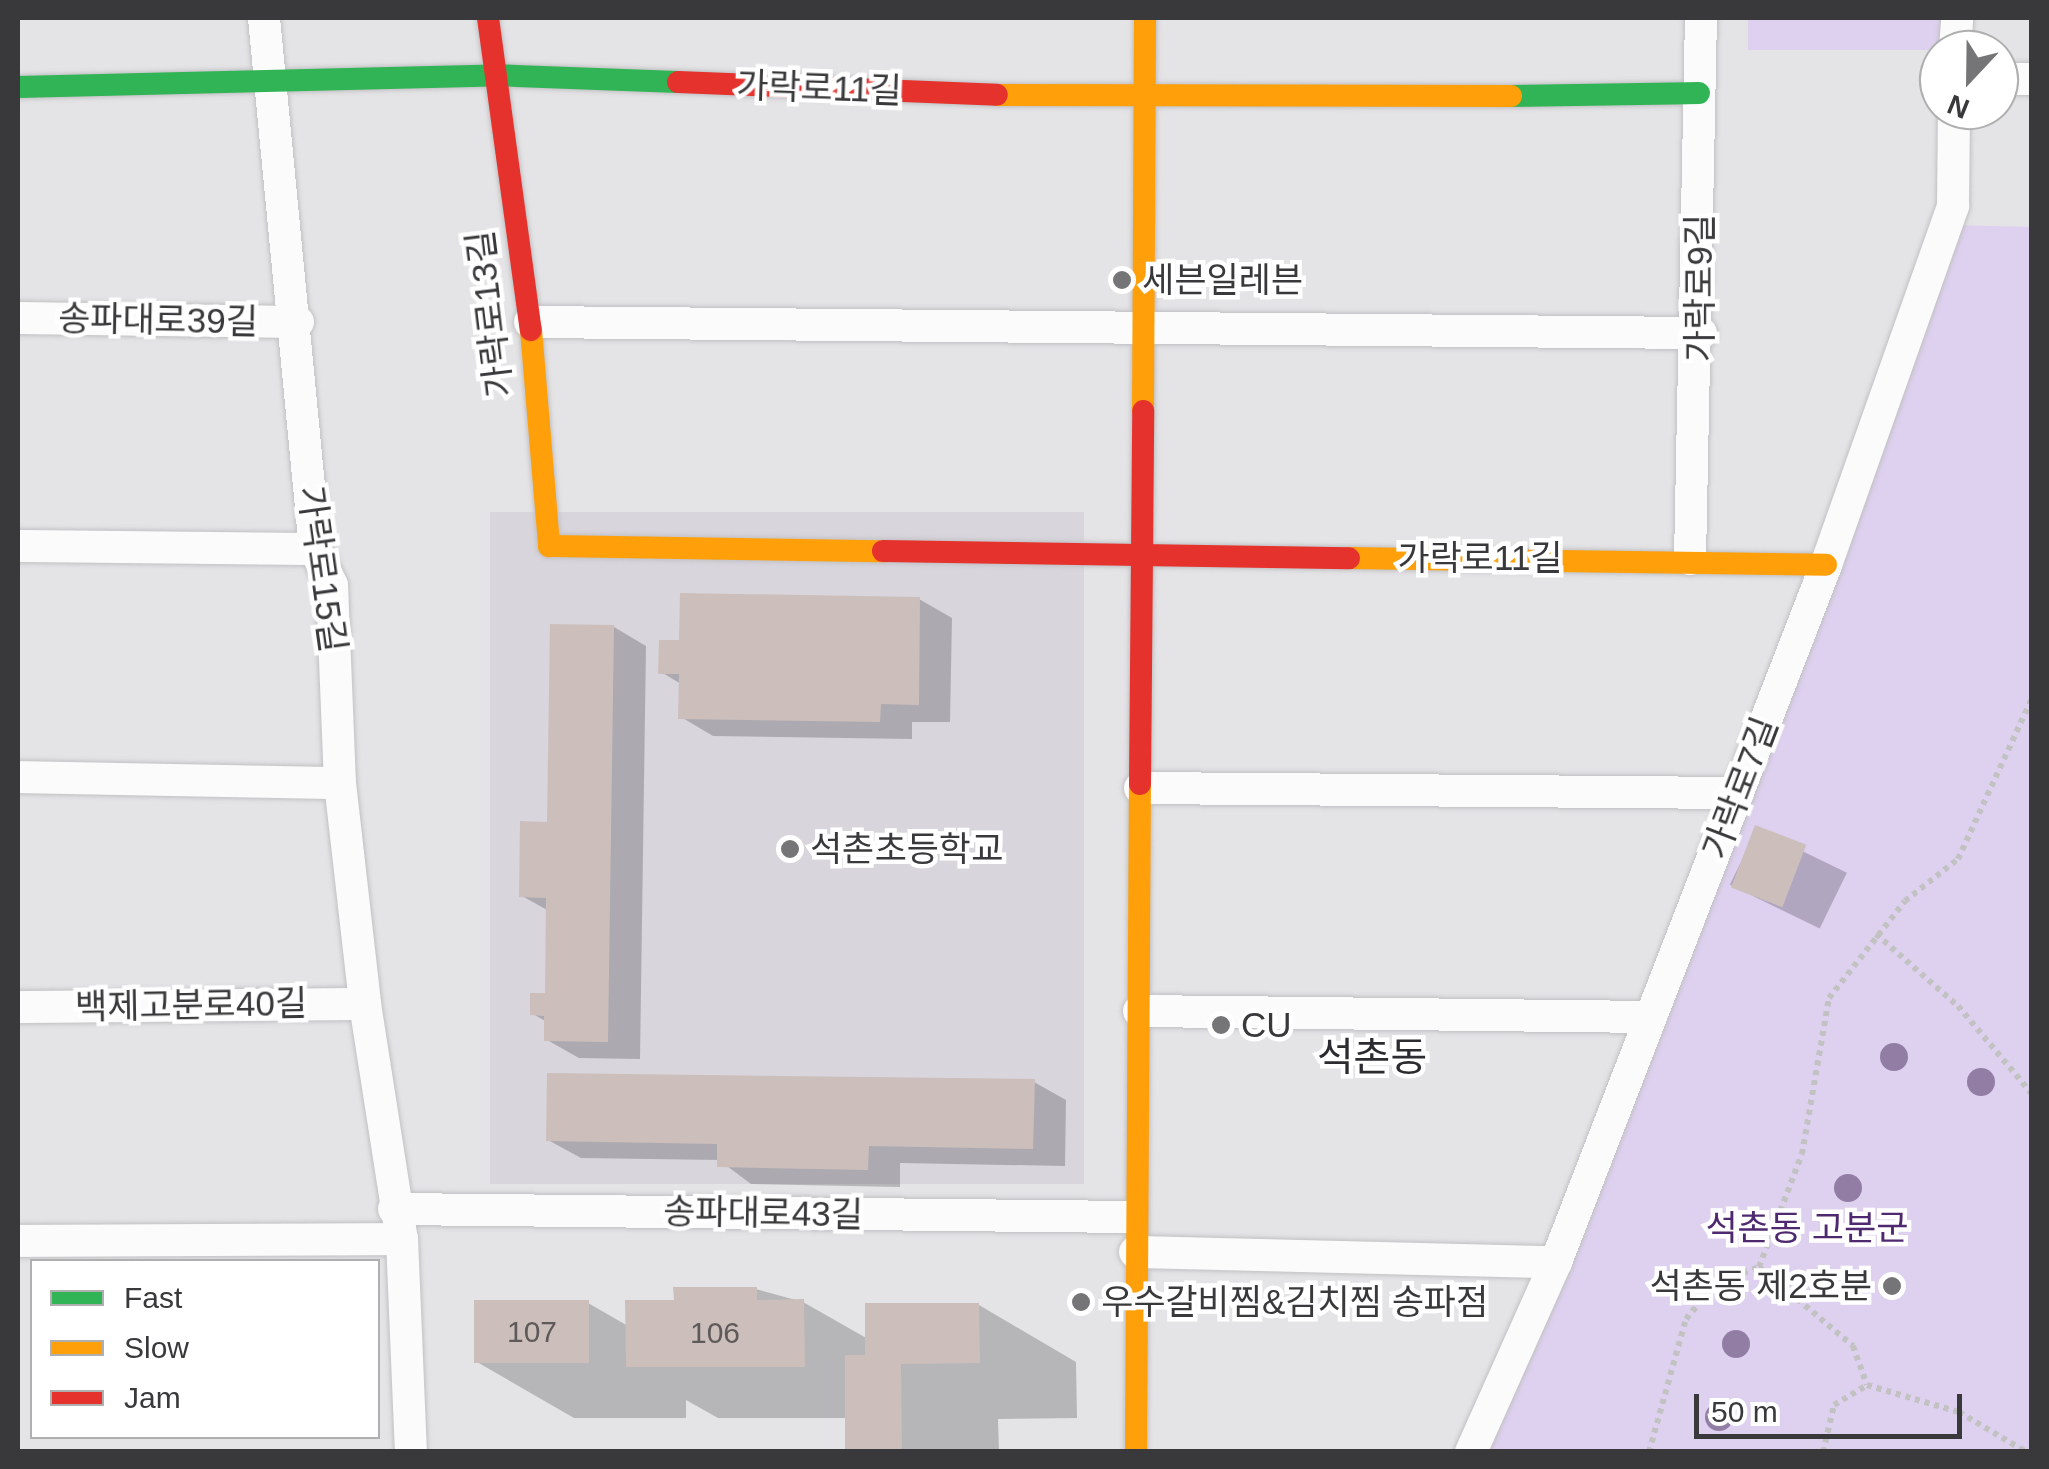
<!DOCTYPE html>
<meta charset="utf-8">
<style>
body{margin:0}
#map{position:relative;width:2049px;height:1469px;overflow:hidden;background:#e4e3e6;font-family:Helvetica,"Noto Sans KR",sans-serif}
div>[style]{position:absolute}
.built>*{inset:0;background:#d8d5dd;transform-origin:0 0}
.green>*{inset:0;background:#ded0ef;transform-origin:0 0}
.shadow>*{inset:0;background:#0003;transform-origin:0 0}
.building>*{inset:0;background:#ccbfbb;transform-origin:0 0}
.path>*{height:6px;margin-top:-3px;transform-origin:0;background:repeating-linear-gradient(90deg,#c2c2c3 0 5px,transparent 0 10px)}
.roads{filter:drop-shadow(0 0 2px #c1c1c3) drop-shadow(0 0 2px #c1c1c3)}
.street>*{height:32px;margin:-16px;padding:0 16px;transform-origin:16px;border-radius:16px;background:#fbfbfb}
.fast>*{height:22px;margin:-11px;padding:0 11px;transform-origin:11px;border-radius:11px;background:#30b455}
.slow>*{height:22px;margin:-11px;padding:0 11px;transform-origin:11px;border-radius:11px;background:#ff9f0a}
.jam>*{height:22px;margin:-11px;padding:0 11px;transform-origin:11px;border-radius:11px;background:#e5322d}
.trees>*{width:28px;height:28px;margin:-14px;border-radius:50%;background:#927da5}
.dots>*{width:28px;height:28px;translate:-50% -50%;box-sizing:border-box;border:5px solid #fff;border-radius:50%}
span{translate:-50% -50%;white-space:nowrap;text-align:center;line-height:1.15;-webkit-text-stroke:9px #fff;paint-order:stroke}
.number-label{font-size:30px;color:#5e5a5a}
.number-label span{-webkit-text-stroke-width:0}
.street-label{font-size:35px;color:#39383a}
.poi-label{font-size:35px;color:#39383a}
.left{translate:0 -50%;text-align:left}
.right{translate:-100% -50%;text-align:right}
.park-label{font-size:35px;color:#4f2970}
.quarter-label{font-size:40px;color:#2c2b2f}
.frame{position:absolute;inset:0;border:20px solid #39383a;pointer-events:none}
.legend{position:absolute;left:30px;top:1259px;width:350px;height:180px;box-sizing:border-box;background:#fff;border:2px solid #b0afb0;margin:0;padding:12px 18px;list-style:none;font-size:30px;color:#39383a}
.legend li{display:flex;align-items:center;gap:20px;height:50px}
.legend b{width:50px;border:2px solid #b0afb0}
.north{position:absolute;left:1919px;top:30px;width:100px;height:100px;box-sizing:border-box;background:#fff;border:2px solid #b0afb0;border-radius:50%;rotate:202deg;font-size:28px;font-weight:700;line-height:40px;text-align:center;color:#39383a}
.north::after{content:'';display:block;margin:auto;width:35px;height:45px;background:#757476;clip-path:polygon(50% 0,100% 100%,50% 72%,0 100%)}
.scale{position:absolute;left:1694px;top:1394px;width:268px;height:45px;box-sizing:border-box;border:5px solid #39383a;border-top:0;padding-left:12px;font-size:30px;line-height:35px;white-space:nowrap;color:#39383a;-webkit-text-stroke:8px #fff;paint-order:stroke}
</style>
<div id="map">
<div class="built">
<div style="left:490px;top:512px;width:594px;height:672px"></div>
</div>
<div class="green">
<div style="left:1748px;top:18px;width:201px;height:32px"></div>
<div style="clip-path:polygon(1952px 225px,2031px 227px,2031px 1451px,1471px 1452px)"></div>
</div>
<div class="shadow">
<div style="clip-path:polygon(919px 599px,952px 618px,950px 722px,912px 722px,912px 739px,713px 736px,681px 717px,681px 684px,661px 672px)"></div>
<div style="clip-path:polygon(614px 627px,646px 646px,640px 1059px,579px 1058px,547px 1040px,547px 1022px,533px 1014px,547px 996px,549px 911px,522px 896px)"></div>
<div style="left:1757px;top:829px;width:100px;height:62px;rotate:26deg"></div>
<div style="clip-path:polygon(1034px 1082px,1066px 1100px,1065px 1166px,900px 1163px,900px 1187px,751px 1184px,719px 1160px,581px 1158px,548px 1140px)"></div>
<div style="clip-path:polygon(756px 1289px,803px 1302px,868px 1339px,979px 1305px,1076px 1362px,1077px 1418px,998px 1419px,999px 1452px,848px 1452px,848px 1418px,718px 1418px,686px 1400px,686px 1418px,574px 1418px,477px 1362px,588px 1303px,628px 1326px,676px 1302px)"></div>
</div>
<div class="building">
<div style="clip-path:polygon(680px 593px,920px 597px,919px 705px,881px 704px,880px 722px,678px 719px,679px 674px,658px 674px,659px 640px,679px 640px)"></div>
<div style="clip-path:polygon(550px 624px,614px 625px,608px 1042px,544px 1041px,544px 1016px,530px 1015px,530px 993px,545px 993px,546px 898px,519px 897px,520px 821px,547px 822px)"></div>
<div style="left:1755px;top:825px;width:55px;height:67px;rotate:21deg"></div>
<div style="clip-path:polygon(547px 1073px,1035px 1079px,1033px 1149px,869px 1146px,868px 1170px,717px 1167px,717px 1144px,546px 1141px)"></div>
<div style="clip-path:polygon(673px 1287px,757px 1287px,757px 1300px,804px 1299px,805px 1367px,626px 1367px,625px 1300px,674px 1300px)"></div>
<div style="left:474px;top:1300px;width:115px;height:63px"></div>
<div style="clip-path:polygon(865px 1303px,979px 1303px,980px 1363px,901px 1364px,902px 1452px,845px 1452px,845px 1355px,865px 1355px)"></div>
</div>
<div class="path">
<div style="left:1876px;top:934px;width:109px;rotate:41.3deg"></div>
<div style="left:1958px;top:1006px;width:115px;rotate:49.9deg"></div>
<div style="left:1759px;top:1267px;width:123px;rotate:40deg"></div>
<div style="left:1853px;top:1346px;width:41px;rotate:70.3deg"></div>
<div style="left:1649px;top:1452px;width:138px;rotate:-74.5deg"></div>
<div style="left:1686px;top:1319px;width:45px;rotate:-50.4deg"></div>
<div style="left:1715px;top:1284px;width:47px;rotate:-21.1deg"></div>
<div style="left:1759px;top:1267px;width:121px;rotate:-69.2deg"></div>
<div style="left:1802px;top:1154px;width:158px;rotate:-80.2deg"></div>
<div style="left:1829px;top:998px;width:123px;rotate:-51.9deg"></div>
<div style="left:1905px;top:901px;width:68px;rotate:-38.4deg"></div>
<div style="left:1958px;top:859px;width:177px;rotate:-65.3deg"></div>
<div style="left:1823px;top:1452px;width:48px;rotate:-76.8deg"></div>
<div style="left:1834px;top:1405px;width:39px;rotate:-31deg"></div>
<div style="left:1867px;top:1385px;width:96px;rotate:16.4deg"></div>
<div style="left:1959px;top:1412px;width:78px;rotate:30.8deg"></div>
</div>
<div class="roads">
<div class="street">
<div style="left:264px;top:18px;width:533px;rotate:84.51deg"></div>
<div style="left:315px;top:549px;width:40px;rotate:65deg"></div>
<div style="left:332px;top:585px;width:198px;rotate:87.7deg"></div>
<div style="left:340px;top:783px;width:222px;rotate:83.5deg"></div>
<div style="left:365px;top:1004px;width:238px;rotate:81.1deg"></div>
<div style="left:402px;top:1239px;width:213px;rotate:87.6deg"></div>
<div style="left:1955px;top:50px;width:32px;rotate:-86deg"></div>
<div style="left:1999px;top:79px;width:33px"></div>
<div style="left:18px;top:318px;width:280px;rotate:0.8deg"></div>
<div style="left:530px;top:322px;width:1171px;rotate:0.54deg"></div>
<div style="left:18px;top:546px;width:297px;rotate:0.6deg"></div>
<div style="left:1690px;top:559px;width:541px;rotate:-88.84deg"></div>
<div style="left:18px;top:777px;width:322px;rotate:1.1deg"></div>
<div style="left:1140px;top:788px;width:598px;rotate:0.48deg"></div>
<div style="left:18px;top:1007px;width:347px;rotate:-0.5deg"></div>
<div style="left:1139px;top:1011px;width:511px;rotate:0.67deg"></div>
<div style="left:394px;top:1209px;width:738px;rotate:0.62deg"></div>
<div style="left:18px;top:1241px;width:384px;rotate:-0.3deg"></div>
<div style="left:1135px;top:1252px;width:421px;rotate:1.4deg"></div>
<div style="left:1471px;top:1452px;width:208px;rotate:-65.9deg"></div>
<div style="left:1556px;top:1262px;width:747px;rotate:-68.82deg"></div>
<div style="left:1826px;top:565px;width:381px;rotate:-70.5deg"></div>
<div style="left:1953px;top:206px;width:96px;rotate:-89.4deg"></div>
</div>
<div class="fast">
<div style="left:18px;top:87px;width:475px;rotate:-1.4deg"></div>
<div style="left:493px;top:75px;width:185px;rotate:2.2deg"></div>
<div style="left:1511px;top:96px;width:188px;rotate:-0.9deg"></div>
</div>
<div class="slow">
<div style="left:997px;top:95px;width:514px;rotate:0.11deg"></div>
<div style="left:531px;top:330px;width:217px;rotate:85.2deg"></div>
<div style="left:549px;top:546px;width:334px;rotate:0.9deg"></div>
<div style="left:1143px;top:411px;width:393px;rotate:-89.7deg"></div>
<div style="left:1349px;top:558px;width:477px;rotate:0.8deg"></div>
<div style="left:1136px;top:1452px;width:668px;rotate:-89.66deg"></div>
</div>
<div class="jam">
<div style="left:488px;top:18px;width:315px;rotate:82.2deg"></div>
<div style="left:678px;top:82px;width:319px;rotate:2.3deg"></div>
<div style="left:883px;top:551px;width:466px;rotate:0.9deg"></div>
<div style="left:1140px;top:784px;width:373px;rotate:-89.5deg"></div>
</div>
</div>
<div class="trees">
<div style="left:1894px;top:1057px"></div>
<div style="left:1981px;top:1082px"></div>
<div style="left:1848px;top:1188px"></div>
<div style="left:1736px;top:1344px"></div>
<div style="left:1719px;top:1417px"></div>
</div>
<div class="dots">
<div style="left:1122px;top:280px;background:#757476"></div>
<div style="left:790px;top:849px;background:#757476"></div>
<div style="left:1221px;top:1025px;background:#757476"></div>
<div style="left:1892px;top:1286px;background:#757476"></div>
<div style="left:1081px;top:1302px;background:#757476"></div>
</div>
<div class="number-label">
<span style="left:532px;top:1332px">107</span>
<span style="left:715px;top:1333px">106</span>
</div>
<div class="street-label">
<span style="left:819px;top:88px;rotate:2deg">가락로11길</span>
<span style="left:1700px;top:288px;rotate:-90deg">가락로9길</span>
<span style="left:490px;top:314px;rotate:-97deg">가락로13길</span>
<span style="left:158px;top:320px;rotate:1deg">송파대로39길</span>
<span style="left:1480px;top:558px">가락로11길</span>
<span style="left:322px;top:569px;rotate:82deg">가락로15길</span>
<span style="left:1740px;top:788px;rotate:-69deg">가락로7길</span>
<span style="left:191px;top:1005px;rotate:-1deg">백제고분로40길</span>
<span style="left:763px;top:1213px;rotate:1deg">송파대로43길</span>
</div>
<div class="poi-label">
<span class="left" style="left:1142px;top:280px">세븐일레븐</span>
<span class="left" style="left:810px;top:849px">석촌초등학교</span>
<span class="left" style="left:1241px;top:1025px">CU</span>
<span class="right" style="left:1872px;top:1286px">석촌동 제2호분</span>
<span class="left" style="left:1101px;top:1302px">우수갈비찜&amp;김치찜 송파점</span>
</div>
<div class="park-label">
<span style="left:1807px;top:1228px">석촌동 고분군</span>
</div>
<div class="quarter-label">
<span style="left:1372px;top:1057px">석촌동</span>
</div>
<div class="frame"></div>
<ul class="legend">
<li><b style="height:12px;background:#30b455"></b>Fast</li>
<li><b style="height:12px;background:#ff9f0a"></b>Slow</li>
<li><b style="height:12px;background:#e5322d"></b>Jam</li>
</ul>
<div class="north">N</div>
<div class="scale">50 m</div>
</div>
